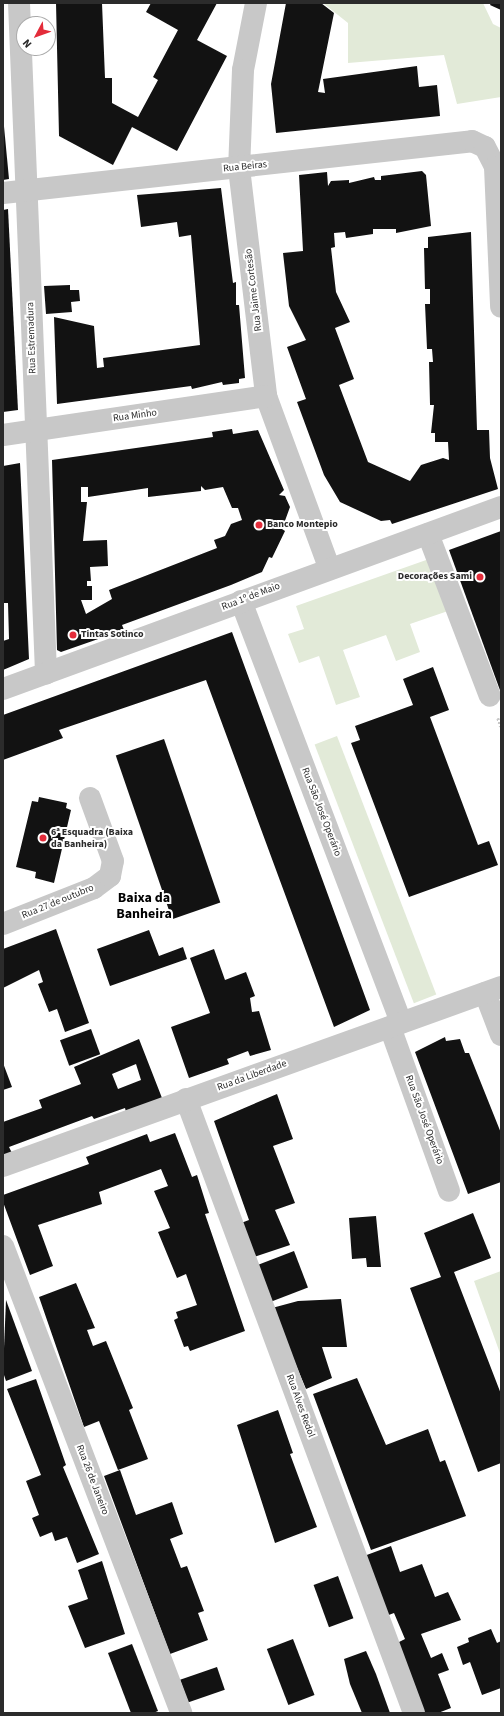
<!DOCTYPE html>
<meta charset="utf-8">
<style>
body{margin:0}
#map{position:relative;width:504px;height:1716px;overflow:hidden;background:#fff;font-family:"Source Sans 3",sans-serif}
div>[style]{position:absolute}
.green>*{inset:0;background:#e2ead8;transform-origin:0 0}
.building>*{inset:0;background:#121212;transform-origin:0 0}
.path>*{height:2.5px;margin-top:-1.25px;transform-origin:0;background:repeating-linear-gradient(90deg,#c8c8c8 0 2px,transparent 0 4px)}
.minor>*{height:22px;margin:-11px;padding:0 11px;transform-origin:11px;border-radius:11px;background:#c8c8c8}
.dots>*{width:11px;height:11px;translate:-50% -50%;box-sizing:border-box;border:2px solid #fff;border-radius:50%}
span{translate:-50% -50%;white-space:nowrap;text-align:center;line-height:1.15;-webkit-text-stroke:4px #fff;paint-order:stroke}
.street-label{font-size:10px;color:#2b2b2b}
.poi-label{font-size:10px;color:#2b2b2b;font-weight:700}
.left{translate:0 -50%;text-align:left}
.right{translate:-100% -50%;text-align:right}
.district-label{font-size:14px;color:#000;font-weight:700}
.frame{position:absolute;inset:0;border:4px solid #2b2b2b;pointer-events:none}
.north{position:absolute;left:16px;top:16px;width:40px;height:40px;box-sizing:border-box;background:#fff;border:1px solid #aaa;border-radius:50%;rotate:229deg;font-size:11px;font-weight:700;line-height:16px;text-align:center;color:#2b2b2b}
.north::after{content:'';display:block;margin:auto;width:14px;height:18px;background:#e32c3a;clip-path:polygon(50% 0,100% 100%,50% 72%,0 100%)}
</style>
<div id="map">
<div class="green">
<div style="clip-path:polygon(323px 3px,483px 3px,493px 24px,501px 28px,501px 97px,457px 104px,444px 55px,348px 63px,348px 23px)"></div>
<div style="clip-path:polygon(429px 559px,448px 611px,410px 624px,420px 652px,396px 661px,386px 635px,343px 650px,360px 697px,336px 705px,319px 656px,299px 663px,288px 634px,304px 629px,296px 606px)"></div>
<div style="left:337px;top:736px;width:277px;height:24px;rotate:69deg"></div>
<div style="clip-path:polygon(501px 1271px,501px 1356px,474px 1281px)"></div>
</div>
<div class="building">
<div style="clip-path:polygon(56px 3px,102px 3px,105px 78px,112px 78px,112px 103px,138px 117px,158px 80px,153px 77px,178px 30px,146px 12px,151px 3px,217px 3px,197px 40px,227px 56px,177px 151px,132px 127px,113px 165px,59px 136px)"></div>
<div style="clip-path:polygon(286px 3px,321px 3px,334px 13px,318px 92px,325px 93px,323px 79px,417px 66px,419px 87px,437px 85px,440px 116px,276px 133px,271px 84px)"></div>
<div style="clip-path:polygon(491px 3px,501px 3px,501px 10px,490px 5px)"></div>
<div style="clip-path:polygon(3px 116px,9px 179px,3px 180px)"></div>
<div style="clip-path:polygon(422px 171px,426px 175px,431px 226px,396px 233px,396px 229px,373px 229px,373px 234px,346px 238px,345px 232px,334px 233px,335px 247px,331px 248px,336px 292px,350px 322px,335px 328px,354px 379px,339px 385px,368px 462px,410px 481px,421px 465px,443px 458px,449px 460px,448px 442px,435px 442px,435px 433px,431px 433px,434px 405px,430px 405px,429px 362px,433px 362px,432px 349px,427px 349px,425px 304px,430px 304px,430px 289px,425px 289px,424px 248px,428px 248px,428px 237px,471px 232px,477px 430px,489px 430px,490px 458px,498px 489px,392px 524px,390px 520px,381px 521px,340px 502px,324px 475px,297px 402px,306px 399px,287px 347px,306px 340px,289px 306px,283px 253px,303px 251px,299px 175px,327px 172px,328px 186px,331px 181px,349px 180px,349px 183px,374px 177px,375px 180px,381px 180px,381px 176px)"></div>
<div style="clip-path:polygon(221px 188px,233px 283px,236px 282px,236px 305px,239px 305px,245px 378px,239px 379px,239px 383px,223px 385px,222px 382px,192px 389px,191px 386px,57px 404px,54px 317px,94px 326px,97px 368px,104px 367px,103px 358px,200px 345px,191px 235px,179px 237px,177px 222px,141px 227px,137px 195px)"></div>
<div style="clip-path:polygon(8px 209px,18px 410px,3px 412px,3px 210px)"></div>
<div style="clip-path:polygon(70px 285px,70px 290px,79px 290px,80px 301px,71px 302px,72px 312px,46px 314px,44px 286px)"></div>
<div style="clip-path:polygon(evenodd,232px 429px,233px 434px,258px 430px,284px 490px,279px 495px,285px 496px,290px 507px,282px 529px,285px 531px,272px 558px,269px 557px,262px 572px,231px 585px,122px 625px,124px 630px,61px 652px,57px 650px,52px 460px,213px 437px,212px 432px,232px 429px,201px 486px,205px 490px,223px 487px,232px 508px,238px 508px,242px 520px,231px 524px,225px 536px,214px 540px,217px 548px,109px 590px,112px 599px,86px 614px,81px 600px,92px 600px,92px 586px,87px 586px,87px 581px,91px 581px,90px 567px,108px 566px,107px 540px,83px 541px,87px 502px,81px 502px,81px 487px,88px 487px,88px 497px,148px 488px,148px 497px,201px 491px,201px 486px)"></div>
<div style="clip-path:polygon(20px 463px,29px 659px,3px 670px,3px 641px,9px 639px,8px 603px,3px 603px,3px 466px)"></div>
<div style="clip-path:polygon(501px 531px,501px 693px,449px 550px)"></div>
<div style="clip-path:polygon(232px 632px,370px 1010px,334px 1027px,206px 680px,59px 730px,63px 738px,3px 760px,3px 715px)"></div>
<div style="clip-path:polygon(433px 667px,449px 710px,430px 717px,478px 845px,489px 841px,498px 865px,409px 897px,351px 743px,360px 740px,355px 726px,413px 705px,403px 679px)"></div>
<div style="left:164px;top:739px;width:173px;height:51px;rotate:71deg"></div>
<div style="clip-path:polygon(39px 797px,67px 803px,66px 808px,71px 810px,54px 883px,35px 878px,36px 872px,16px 867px,32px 801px,38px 802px)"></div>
<div style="clip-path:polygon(56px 929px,89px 1023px,65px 1032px,57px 1009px,49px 1012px,38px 984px,43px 982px,39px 970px,3px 988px,3px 949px)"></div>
<div style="clip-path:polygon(149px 930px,159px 956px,183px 947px,187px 959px,110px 986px,97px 949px)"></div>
<div style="clip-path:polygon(214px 949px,225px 980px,246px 972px,255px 996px,250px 998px,252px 1012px,259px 1011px,271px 1050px,250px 1056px,248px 1051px,227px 1059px,229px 1064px,189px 1078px,171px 1027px,210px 1013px,190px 958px)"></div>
<div style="left:91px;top:1029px;width:27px;height:33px;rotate:70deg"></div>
<div style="clip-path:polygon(445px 1037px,446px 1041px,460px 1039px,465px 1053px,469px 1053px,501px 1133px,501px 1182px,468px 1194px,415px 1052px)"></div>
<div style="clip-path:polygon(evenodd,139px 1039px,162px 1098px,126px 1112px,125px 1108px,94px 1119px,92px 1116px,9px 1147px,12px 1153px,3px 1156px,3px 1122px,42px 1108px,39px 1100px,81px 1084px,74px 1067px,139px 1039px,136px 1064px,141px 1080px,118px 1089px,112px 1074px,136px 1064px)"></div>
<div style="clip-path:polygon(3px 1063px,12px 1087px,3px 1090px)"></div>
<div style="clip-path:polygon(277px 1094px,293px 1139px,273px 1146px,295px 1203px,275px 1210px,290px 1245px,254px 1257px,241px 1223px,249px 1220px,214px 1121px)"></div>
<div style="clip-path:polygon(175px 1133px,192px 1177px,197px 1175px,209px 1213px,205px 1214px,245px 1331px,190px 1351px,188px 1346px,184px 1347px,174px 1320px,178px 1318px,176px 1312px,197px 1305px,186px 1274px,177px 1278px,158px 1232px,170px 1228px,154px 1191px,168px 1186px,161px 1169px,99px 1192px,102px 1204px,38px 1225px,53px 1266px,30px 1275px,3px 1202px,3px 1195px,89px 1164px,86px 1157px,147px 1134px,150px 1142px)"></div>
<div style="clip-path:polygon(473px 1213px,491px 1258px,454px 1272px,501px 1394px,501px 1463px,478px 1472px,410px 1288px,441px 1277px,424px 1233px)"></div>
<div style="clip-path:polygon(376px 1216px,381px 1267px,367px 1267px,366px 1258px,352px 1259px,349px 1218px)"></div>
<div style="left:294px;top:1251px;width:39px;height:39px;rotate:69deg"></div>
<div style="clip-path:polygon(76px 1283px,95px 1328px,87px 1330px,93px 1346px,106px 1341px,133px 1408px,129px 1410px,148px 1459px,118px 1470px,99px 1421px,84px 1427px,39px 1297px)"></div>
<div style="clip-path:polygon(341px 1299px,347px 1347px,322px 1347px,332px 1378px,306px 1389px,272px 1308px,298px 1301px)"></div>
<div style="clip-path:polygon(6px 1300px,32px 1371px,6px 1381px,3px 1372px)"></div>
<div style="clip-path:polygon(357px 1378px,386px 1445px,428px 1429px,440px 1462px,445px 1460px,466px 1516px,371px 1550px,313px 1394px)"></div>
<div style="clip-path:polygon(36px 1379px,66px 1465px,63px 1467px,99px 1554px,77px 1563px,67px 1537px,55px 1541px,52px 1532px,40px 1537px,32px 1518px,39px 1515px,26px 1481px,41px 1475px,7px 1389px)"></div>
<div style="clip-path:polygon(278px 1410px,293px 1453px,290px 1454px,317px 1527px,275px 1543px,237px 1425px)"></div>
<div style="clip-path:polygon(120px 1470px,136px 1515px,172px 1502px,183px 1534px,170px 1539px,181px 1568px,187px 1566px,204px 1611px,198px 1613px,208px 1640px,170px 1654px,104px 1476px)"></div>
<div style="clip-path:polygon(391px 1546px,400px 1572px,422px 1564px,435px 1597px,448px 1592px,461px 1620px,421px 1634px,431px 1658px,442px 1653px,449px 1670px,438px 1674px,451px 1708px,438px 1713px,423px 1713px,395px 1644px,405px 1639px,394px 1613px,386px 1616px,364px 1556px)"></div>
<div style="clip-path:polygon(102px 1561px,125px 1634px,85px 1648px,68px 1606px,88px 1599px,78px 1570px)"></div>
<div style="left:338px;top:1576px;width:45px;height:26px;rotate:70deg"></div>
<div style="clip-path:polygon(491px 1629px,497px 1643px,501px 1641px,501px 1688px,482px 1695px,470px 1662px,463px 1665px,457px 1647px,469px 1642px,468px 1638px)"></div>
<div style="left:293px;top:1639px;width:60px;height:28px;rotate:69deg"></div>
<div style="clip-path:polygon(132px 1644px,158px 1711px,153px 1713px,131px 1713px,108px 1653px)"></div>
<div style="clip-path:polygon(366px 1651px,376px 1674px,390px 1713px,362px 1713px,350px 1684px,344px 1659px)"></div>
<div style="left:217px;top:1667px;width:24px;height:39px;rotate:71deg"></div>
</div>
<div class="path">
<div style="left:498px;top:718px;width:9px;rotate:72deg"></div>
</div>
<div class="minor">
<div style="left:19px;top:3px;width:671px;rotate:87.69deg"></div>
<div style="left:256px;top:3px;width:68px;rotate:101deg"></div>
<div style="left:243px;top:70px;width:98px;rotate:92.3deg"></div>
<div style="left:239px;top:168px;width:230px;rotate:83.2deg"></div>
<div style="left:266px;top:396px;width:182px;rotate:69.8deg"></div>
<div style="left:3px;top:193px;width:472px;rotate:-6.3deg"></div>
<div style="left:472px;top:141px;width:14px;rotate:25deg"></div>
<div style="left:485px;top:147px;width:22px;rotate:63deg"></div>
<div style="left:495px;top:167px;width:140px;rotate:87.5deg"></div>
<div style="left:3px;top:435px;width:266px;rotate:-8.4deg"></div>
<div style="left:428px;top:534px;width:173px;rotate:69.1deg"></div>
<div style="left:241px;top:601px;width:451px;rotate:69.2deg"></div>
<div style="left:3px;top:689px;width:530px;rotate:-20.08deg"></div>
<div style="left:3px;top:924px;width:98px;rotate:-21.6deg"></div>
<div style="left:94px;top:888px;width:20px;rotate:-37deg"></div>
<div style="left:110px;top:876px;width:15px;rotate:-79deg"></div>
<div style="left:113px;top:861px;width:67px;rotate:-110.1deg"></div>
<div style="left:485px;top:993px;width:45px;rotate:69.1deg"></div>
<div style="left:390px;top:1027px;width:174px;rotate:70.2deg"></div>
<div style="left:186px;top:1099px;width:655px;rotate:69.63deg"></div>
<div style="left:3px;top:1166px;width:529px;rotate:-19.77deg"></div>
<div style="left:3px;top:1246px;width:500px;rotate:69.1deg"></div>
</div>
<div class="dots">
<div style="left:259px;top:525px;background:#e32c3a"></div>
<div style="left:480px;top:577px;background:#e32c3a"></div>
<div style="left:73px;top:635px;background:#e32c3a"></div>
<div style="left:43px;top:838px;background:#e32c3a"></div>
</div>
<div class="street-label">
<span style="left:245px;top:167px;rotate:-6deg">Rua Beiras</span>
<span style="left:254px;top:290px;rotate:-97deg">Rua Jaime Cortesão</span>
<span style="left:32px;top:338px;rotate:-92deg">Rua Estremadura</span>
<span style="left:135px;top:416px;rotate:-8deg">Rua Minho</span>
<span style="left:251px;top:597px;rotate:-21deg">Rua 1º de Maio</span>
<span style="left:321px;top:812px;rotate:69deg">Rua São José Operário</span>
<span style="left:58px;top:902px;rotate:-22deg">Rua 27 de outubro</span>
<span style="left:252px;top:1076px;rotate:-20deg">Rua da Liberdade</span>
<span style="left:424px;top:1120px;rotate:70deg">Rua São José Operário</span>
<span style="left:300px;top:1406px;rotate:70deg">Rua Alves Redol</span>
<span style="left:92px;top:1480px;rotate:69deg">Rua 26 de Janeiro</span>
</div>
<div class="poi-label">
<span class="left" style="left:267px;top:525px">Banco Montepio</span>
<span class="right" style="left:472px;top:577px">Decorações Sami</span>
<span class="left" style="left:81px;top:635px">Tintas Sotinco</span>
<span class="left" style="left:51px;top:838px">6ª Esquadra (Baixa<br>da Banheira)</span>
</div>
<div class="district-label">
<span style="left:144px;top:906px">Baixa da<br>Banheira</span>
</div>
<div class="frame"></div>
<div class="north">N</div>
</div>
